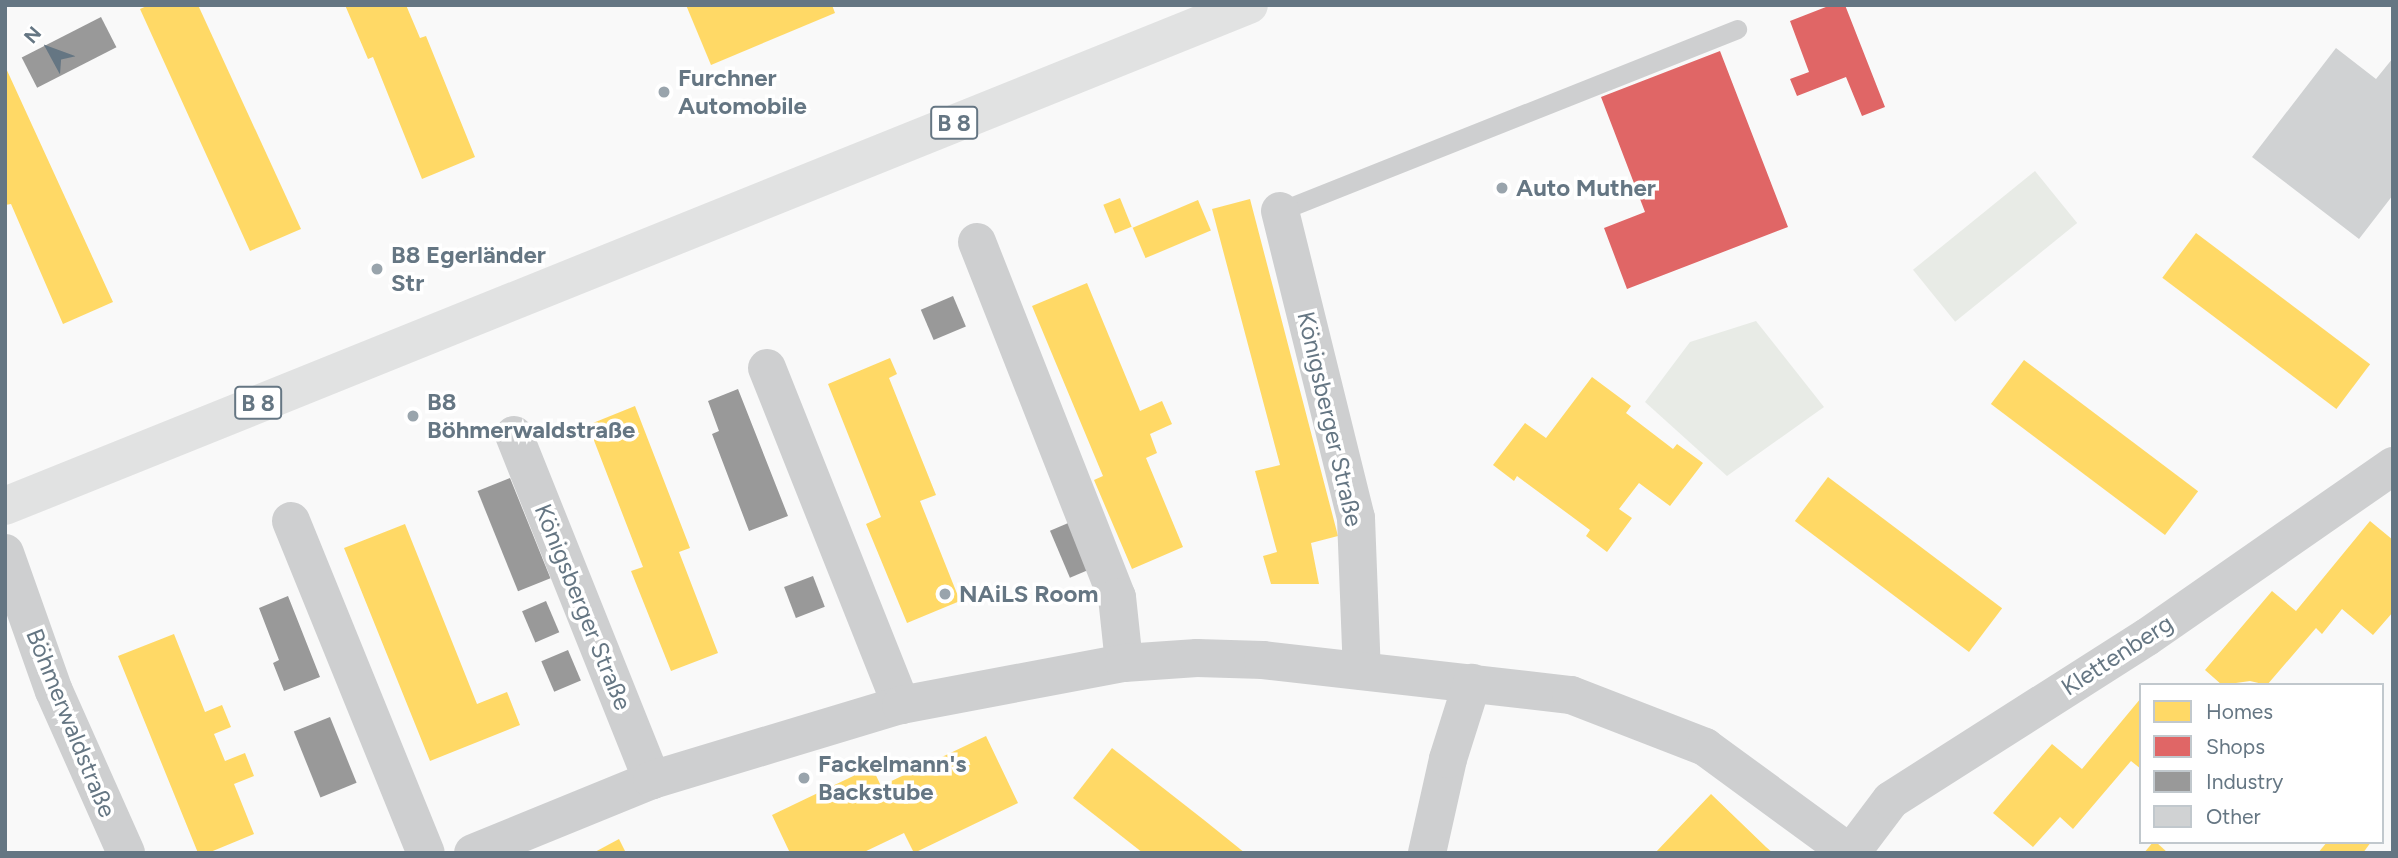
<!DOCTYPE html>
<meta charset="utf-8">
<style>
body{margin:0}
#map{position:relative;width:2398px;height:858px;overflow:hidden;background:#f9f9f9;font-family:Figtree,sans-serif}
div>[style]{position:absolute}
.green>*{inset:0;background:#e8ebe6;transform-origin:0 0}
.homes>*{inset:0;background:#ffd966;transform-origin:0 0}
.shops>*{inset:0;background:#e06666}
.industry>*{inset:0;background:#999;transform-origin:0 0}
.building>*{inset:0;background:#d0d2d3}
.service>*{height:19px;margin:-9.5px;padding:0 9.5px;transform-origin:9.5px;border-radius:9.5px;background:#cecfd0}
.minor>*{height:38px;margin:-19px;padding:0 19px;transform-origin:19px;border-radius:19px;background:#cecfd0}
.primary>*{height:38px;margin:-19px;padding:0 19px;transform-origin:19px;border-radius:19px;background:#e1e2e2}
.dots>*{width:19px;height:19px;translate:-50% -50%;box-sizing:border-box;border:4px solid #fff;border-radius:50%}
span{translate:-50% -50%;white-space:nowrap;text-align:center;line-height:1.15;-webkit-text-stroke:7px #fff;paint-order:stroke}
.shield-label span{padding:2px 5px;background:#fff;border:2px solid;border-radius:5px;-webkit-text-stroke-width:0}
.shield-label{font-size:23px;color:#657683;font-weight:700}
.poi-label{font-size:24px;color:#657683;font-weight:700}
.left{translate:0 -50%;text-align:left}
.street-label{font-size:24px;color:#657683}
.frame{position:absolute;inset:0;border:7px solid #657683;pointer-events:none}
.legend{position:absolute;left:2139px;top:683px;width:245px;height:161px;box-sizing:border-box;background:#fff;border:2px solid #c1c8cd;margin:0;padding:9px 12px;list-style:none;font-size:21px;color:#657683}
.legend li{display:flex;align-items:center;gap:14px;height:35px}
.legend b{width:35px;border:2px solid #c1c8cd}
.north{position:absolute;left:14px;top:14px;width:70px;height:70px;-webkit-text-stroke:5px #fff;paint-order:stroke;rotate:311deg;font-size:19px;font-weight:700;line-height:28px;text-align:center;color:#657683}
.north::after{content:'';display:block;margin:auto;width:24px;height:32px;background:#657683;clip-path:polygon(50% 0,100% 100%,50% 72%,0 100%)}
</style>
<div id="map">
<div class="green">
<div style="left:2035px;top:171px;width:67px;height:157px;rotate:51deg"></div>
<div style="clip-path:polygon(1756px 321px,1824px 407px,1727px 476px,1645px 402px,1690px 342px)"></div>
</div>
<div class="homes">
<div style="clip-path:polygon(149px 5px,198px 5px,301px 229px,250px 251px,140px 9px)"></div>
<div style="clip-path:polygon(345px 5px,406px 5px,420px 38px,426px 36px,475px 157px,422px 179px,373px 57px,368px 59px)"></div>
<div style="clip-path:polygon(686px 5px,832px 5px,835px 13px,711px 65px)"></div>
<div style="clip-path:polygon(5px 66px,113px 302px,63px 324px,11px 204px,5px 205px)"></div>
<div style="left:1120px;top:198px;width:31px;height:18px;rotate:68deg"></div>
<div style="clip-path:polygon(1250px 199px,1338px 536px,1311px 543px,1319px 584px,1271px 584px,1263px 556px,1277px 552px,1255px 471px,1280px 465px,1212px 209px)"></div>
<div style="left:1198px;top:200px;width:33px;height:71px;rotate:67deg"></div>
<div style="left:2196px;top:233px;width:218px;height:56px;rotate:37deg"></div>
<div style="clip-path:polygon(1087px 283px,1140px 411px,1162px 401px,1172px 424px,1150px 434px,1157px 453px,1146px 458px,1183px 547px,1132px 569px,1094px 480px,1103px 476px,1032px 306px)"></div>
<div style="clip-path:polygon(890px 358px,897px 374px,889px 378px,936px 495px,920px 501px,960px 601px,907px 623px,866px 524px,881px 517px,828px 384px)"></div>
<div style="left:2024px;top:360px;width:218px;height:55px;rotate:37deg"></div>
<div style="clip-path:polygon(1592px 377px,1631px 406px,1626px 413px,1673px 449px,1677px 444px,1703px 463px,1670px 506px,1639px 483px,1619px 509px,1632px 518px,1607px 552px,1586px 536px,1590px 530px,1517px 476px,1514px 481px,1493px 465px,1525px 423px,1546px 438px)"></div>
<div style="clip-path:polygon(635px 406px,690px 548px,679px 552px,718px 653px,671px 671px,631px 571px,643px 567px,588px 425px)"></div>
<div style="left:1828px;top:477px;width:218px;height:55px;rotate:37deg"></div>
<div style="clip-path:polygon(2370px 521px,2393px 540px,2393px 612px,2373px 635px,2342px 609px,2322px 634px,2316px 628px,2267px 685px,2250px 681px,2222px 685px,2205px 670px,2272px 591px,2296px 611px)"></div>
<div style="clip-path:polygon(405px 524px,477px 704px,507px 692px,520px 725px,430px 761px,344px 548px)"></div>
<div style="clip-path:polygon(174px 634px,205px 712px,222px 705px,231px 727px,214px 734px,225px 761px,245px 753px,254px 776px,234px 784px,254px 834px,208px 853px,198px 853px,118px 656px)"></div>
<div style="clip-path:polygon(2141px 698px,2141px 769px,2131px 761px,2073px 829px,2060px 817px,2033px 847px,1993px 813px,2052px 744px,2082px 769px)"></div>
<div style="clip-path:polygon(986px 736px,1018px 803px,914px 853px,904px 833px,862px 853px,790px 853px,772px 815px,872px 767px,881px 786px)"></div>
<div style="clip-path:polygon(1112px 748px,1204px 820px,1245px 853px,1143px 853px,1073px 798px)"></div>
<div style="clip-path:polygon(1711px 794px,1766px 847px,1773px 853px,1655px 853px)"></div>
<div style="clip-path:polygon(619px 839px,626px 853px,593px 853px)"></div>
<div style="clip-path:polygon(2153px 842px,2156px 842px,2168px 853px,2144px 853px)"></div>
<div style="clip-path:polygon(2327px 842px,2371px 842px,2363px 853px,2318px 853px)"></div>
</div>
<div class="shops">
<div style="clip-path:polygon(1831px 5px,1845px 5px,1885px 107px,1862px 116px,1846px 77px,1797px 96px,1790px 79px,1809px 72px,1790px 21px)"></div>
<div style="clip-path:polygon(1720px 51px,1788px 227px,1627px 289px,1604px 228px,1645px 212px,1601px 97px)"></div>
</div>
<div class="industry">
<div style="left:101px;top:17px;width:34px;height:89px;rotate:63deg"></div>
<div style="left:953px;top:296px;width:33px;height:35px;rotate:67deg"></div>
<div style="clip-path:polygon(738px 389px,788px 516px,749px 531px,712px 434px,719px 431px,708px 401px)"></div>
<div style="left:510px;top:478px;width:108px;height:35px;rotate:68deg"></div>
<div style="left:1073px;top:521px;width:51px;height:25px;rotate:67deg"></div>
<div style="left:813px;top:576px;width:33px;height:31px;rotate:69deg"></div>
<div style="clip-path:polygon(288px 596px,320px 677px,284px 691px,273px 663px,279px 660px,259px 608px)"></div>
<div style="left:546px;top:601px;width:34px;height:26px;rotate:67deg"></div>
<div style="left:568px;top:650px;width:33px;height:29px;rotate:67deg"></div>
<div style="left:330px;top:717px;width:71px;height:39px;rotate:68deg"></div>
</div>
<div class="building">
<div style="clip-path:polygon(2336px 48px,2376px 79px,2393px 58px,2393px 195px,2359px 239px,2252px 157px)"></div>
</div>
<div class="service">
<div style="left:1280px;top:211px;width:492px;rotate:-21.7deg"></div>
</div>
<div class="minor">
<div style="left:1280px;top:211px;width:316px;rotate:76.1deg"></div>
<div style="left:1356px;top:518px;width:153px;rotate:87.8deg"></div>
<div style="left:977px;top:242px;width:382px;rotate:68.5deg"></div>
<div style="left:1117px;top:597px;width:66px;rotate:83.9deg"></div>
<div style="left:767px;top:368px;width:363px;rotate:68.3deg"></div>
<div style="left:514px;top:435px;width:372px;rotate:68.2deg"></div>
<div style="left:291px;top:521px;width:358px;rotate:67.9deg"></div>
<div style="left:5px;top:553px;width:146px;rotate:70.5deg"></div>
<div style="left:54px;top:691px;width:177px;rotate:66deg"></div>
<div style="left:473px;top:853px;width:193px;rotate:-22.2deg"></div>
<div style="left:652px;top:780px;width:260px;rotate:-16.8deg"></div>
<div style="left:901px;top:705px;width:227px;rotate:-10.7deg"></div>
<div style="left:1124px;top:663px;width:73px;rotate:-3.9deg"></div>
<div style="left:1197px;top:658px;width:66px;rotate:1.7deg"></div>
<div style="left:1263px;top:660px;width:310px;rotate:6.5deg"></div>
<div style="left:1571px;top:695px;width:144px;rotate:21.2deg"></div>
<div style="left:1705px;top:747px;width:180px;rotate:36.2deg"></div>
<div style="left:1427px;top:853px;width:96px;rotate:-77.4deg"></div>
<div style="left:1448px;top:759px;width:80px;rotate:-72.5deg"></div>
<div style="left:1851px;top:853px;width:66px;rotate:-53deg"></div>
<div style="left:1891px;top:800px;width:303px;rotate:-32.5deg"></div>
<div style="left:2147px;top:637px;width:300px;rotate:-34.8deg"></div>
</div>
<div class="primary">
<div style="left:5px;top:506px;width:1341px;rotate:-21.94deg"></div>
</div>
<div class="dots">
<div style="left:664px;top:92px;background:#99a4ac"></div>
<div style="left:1502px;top:188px;background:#99a4ac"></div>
<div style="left:377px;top:269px;background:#99a4ac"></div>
<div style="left:413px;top:416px;background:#99a4ac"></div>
<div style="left:945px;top:594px;background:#99a4ac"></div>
<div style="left:804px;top:778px;background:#99a4ac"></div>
</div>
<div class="shield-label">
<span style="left:954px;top:123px">B 8</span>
<span style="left:258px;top:403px">B 8</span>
</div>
<div class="poi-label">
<span class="left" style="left:678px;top:92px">Furchner<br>Automobile</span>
<span class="left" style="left:1516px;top:188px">Auto Muther</span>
<span class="left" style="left:391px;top:269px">B8 Egerländer<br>Str</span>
<span class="left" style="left:427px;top:416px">B8<br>Böhmerwaldstraße</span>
<span class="left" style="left:959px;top:594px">NAiLS Room</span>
<span class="left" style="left:818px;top:778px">Fackelmann's<br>Backstube</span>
</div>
<div class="street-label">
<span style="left:1330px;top:419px;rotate:77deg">Königsberger Straße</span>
<span style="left:583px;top:607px;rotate:68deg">Königsberger Straße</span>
<span style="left:2117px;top:655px;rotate:-33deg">Klettenberg</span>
<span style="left:71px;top:723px;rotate:68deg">Böhmerwaldstraße</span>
</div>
<div class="frame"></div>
<ul class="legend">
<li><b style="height:19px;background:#ffd966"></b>Homes</li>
<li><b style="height:19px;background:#e06666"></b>Shops</li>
<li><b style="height:19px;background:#999"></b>Industry</li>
<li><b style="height:19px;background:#d0d2d3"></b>Other</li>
</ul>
<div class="north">N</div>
</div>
